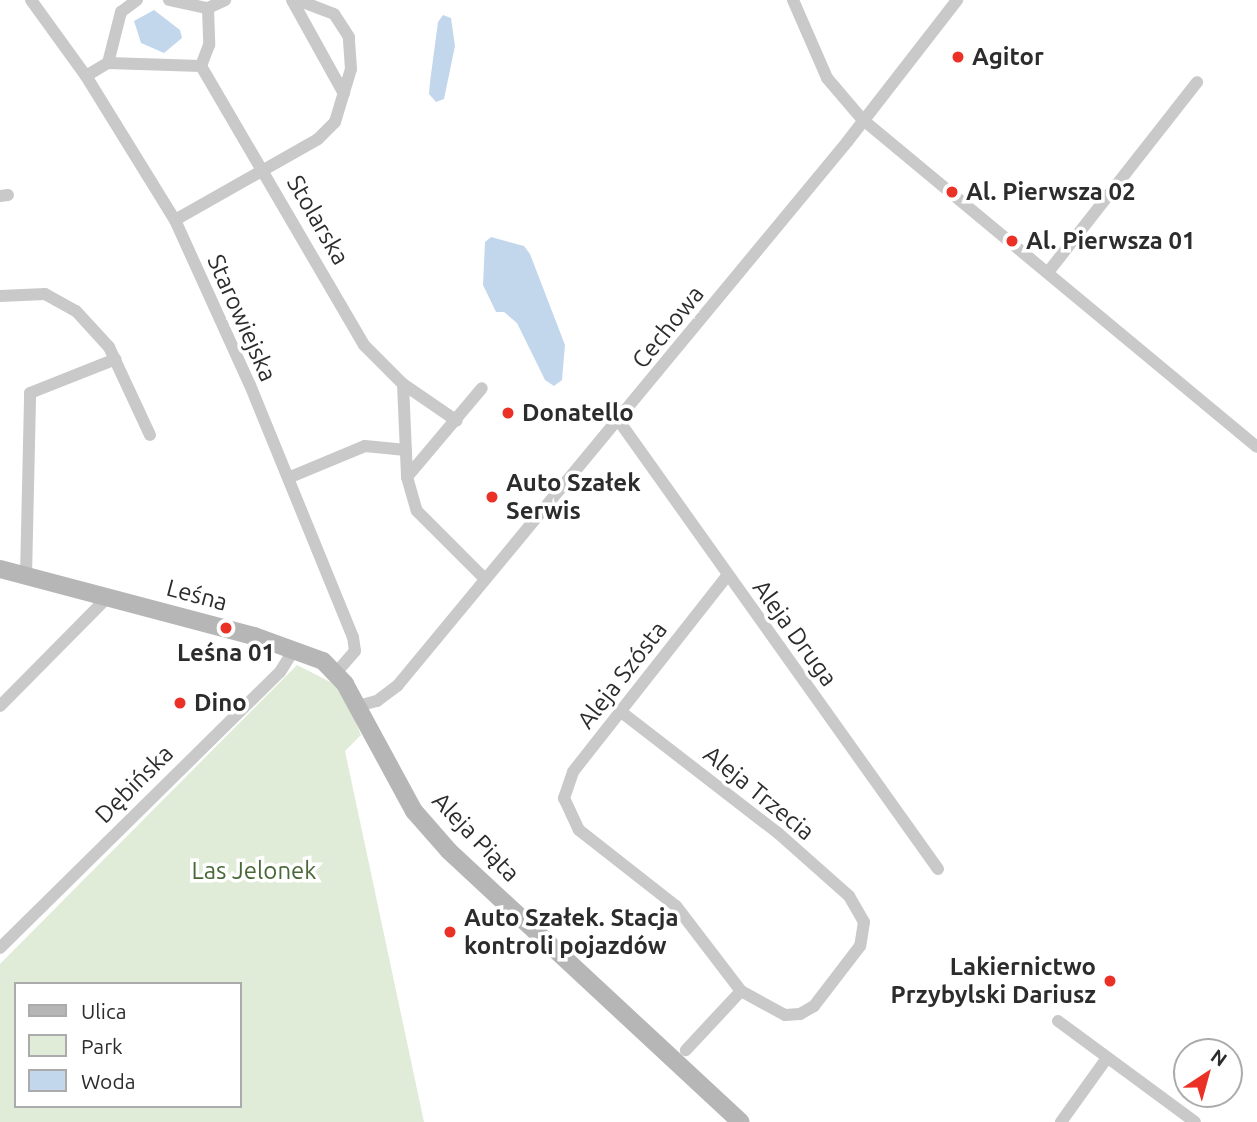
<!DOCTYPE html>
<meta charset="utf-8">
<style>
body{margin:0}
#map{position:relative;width:1257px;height:1122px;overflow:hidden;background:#fff;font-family:Ubuntu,sans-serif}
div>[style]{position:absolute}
.green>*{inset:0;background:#e0ebd8}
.water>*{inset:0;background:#c3d7ec}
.street>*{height:12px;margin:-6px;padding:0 6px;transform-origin:6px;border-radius:6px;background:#c9c9c9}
.secondary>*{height:18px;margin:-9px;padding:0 9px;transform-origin:9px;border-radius:9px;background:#b6b6b6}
.dots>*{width:19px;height:19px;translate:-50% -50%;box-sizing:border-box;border:4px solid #fff;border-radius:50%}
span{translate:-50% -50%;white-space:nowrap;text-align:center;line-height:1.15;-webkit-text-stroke:7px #fff;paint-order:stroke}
.poi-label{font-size:24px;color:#2c2c2c;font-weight:700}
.left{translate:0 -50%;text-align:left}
.right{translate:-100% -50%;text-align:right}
.street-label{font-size:24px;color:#2c2c2c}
.park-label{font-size:24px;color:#496838}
.legend{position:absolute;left:14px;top:982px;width:228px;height:126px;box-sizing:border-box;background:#fff;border:2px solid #ababab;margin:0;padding:9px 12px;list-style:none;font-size:21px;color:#2c2c2c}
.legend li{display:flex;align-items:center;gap:14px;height:35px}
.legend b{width:35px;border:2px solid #ababab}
.north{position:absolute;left:1173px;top:1038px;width:70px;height:70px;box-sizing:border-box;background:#fff;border:2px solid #ababab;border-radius:50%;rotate:36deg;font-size:19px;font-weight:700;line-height:28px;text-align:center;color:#2c2c2c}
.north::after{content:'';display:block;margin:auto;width:24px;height:32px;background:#eb3026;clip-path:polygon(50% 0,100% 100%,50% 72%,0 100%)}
</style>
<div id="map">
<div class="green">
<div style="clip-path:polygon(evenodd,297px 665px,342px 688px,361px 735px,345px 751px,424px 1122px,0 1122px,0 964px,297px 665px,16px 984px,240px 984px,240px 1106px,16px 1106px,16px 984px)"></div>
</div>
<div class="water">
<div style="clip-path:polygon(154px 10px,180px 30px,182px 38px,164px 53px,141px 43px,134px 21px)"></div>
<div style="clip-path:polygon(443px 15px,451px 18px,455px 46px,444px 99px,436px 102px,429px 94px,430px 82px,438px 22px)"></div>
<div style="clip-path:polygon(491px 237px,524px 246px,530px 254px,565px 345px,562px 380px,554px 386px,545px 380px,517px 323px,504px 312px,496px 312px,483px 285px,485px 242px)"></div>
</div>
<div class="street">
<div style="left:31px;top:0;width:94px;rotate:54.1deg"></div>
<div style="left:86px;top:76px;width:169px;rotate:58.3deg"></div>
<div style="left:175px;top:220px;width:181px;rotate:65.6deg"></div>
<div style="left:250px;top:385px;width:272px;rotate:67.8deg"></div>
<div style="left:353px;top:637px;width:14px;rotate:82deg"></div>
<div style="left:355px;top:651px;width:29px;rotate:131deg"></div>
<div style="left:169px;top:0;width:40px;rotate:12deg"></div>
<div style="left:208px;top:8px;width:19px;rotate:-25deg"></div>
<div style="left:292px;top:0;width:107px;rotate:61deg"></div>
<div style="left:793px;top:0;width:85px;rotate:66.4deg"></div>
<div style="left:827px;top:78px;width:54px;rotate:49.5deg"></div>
<div style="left:862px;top:119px;width:513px;rotate:39.71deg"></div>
<div style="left:208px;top:8px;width:37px;rotate:88deg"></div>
<div style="left:209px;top:45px;width:22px;rotate:111deg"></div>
<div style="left:201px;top:66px;width:323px;rotate:59.7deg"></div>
<div style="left:364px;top:345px;width:55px;rotate:45deg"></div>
<div style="left:403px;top:384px;width:93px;rotate:87.5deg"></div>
<div style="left:407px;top:477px;width:35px;rotate:74deg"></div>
<div style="left:417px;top:511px;width:96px;rotate:45deg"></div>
<div style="left:108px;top:63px;width:93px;rotate:1.8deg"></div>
<div style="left:86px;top:76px;width:26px;rotate:-31deg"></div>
<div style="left:108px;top:63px;width:53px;rotate:-75.7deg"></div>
<div style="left:121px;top:12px;width:20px;rotate:-37deg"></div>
<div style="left:0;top:196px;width:8px;rotate:-7deg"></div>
<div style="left:175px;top:220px;width:164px;rotate:-29.5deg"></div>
<div style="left:318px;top:139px;width:24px;rotate:-45deg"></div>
<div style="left:335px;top:122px;width:55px;rotate:-73.2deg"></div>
<div style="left:351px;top:69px;width:32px;rotate:-94deg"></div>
<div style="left:349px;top:37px;width:27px;rotate:-123deg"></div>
<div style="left:334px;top:14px;width:39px;rotate:-159deg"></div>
<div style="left:1049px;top:271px;width:240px;rotate:-51.9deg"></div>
<div style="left:0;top:296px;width:45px;rotate:-2.5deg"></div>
<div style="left:45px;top:294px;width:35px;rotate:29deg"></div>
<div style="left:76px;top:311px;width:49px;rotate:47.5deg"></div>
<div style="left:109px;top:347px;width:97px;rotate:65deg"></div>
<div style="left:403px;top:384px;width:65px;rotate:34.4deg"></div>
<div style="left:619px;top:421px;width:550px;rotate:54.55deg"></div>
<div style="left:407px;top:477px;width:116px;rotate:-49.9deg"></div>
<div style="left:288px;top:478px;width:83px;rotate:-22.6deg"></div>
<div style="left:365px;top:446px;width:41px;rotate:5.6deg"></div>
<div style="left:26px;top:576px;width:183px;rotate:-88.7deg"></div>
<div style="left:30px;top:393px;width:92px;rotate:-21.6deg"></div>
<div style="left:727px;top:576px;width:249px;rotate:128.2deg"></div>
<div style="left:573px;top:772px;width:28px;rotate:109deg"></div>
<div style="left:564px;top:798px;width:35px;rotate:65deg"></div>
<div style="left:579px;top:830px;width:123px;rotate:38.1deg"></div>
<div style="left:676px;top:906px;width:107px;rotate:52.6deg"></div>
<div style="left:0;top:706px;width:153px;rotate:-45.3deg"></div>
<div style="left:358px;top:706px;width:20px;rotate:-15deg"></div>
<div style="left:377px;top:701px;width:26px;rotate:-37deg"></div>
<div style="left:398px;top:685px;width:705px;rotate:-50.41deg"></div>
<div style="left:847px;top:142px;width:180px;rotate:-52.2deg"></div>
<div style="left:620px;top:711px;width:200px;rotate:37.7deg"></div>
<div style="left:778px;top:833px;width:95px;rotate:41.6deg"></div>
<div style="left:849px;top:896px;width:30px;rotate:60deg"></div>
<div style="left:864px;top:922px;width:24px;rotate:99deg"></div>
<div style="left:860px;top:946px;width:76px;rotate:127.5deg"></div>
<div style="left:814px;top:1006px;width:16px;rotate:150deg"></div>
<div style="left:800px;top:1014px;width:15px;rotate:176deg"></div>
<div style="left:785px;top:1015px;width:50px;rotate:-151.4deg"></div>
<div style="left:741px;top:991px;width:81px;rotate:133deg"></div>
<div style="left:0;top:948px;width:393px;rotate:-44.6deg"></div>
<div style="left:280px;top:672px;width:28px;rotate:-58deg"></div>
<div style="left:1058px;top:1021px;width:170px;rotate:36.4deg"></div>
<div style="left:1061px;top:1122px;width:79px;rotate:-54.3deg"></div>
</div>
<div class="secondary">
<div style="left:0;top:569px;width:263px;rotate:14.8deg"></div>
<div style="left:254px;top:636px;width:73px;rotate:19.9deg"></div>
<div style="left:323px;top:661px;width:32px;rotate:46deg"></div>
<div style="left:345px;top:684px;width:145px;rotate:61.5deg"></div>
<div style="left:414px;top:811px;width:53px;rotate:48.8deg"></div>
<div style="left:449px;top:851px;width:398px;rotate:42.9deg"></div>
</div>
<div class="dots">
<div style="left:958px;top:57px;background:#eb3026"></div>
<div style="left:952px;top:192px;background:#eb3026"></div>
<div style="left:1012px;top:241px;background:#eb3026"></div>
<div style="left:508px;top:413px;background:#eb3026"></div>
<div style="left:492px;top:497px;background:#eb3026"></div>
<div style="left:226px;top:628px;background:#eb3026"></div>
<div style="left:180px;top:703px;background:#eb3026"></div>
<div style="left:450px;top:932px;background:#eb3026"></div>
<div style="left:1110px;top:981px;background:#eb3026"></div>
</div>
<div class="poi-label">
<span class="left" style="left:972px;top:57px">Agitor</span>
<span class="left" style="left:966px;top:192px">Al. Pierwsza 02</span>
<span class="left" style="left:1026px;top:241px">Al. Pierwsza 01</span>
<span class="left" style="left:522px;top:413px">Donatello</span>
<span class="left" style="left:506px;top:497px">Auto Szałek<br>Serwis</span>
<span style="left:226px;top:653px">Leśna 01</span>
<span class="left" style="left:194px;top:703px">Dino</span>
<span class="left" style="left:464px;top:932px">Auto Szałek. Stacja<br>kontroli pojazdów</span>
<span class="right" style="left:1096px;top:981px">Lakiernictwo<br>Przybylski Dariusz</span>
</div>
<div class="street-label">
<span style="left:318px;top:220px;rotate:60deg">Stolarska</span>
<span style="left:242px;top:318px;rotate:66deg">Starowiejska</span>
<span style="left:668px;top:327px;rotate:-51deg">Cechowa</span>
<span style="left:197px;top:595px;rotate:15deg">Leśna</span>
<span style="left:795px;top:633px;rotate:54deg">Aleja Druga</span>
<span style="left:622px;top:675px;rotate:-52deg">Aleja Szósta</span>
<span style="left:134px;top:784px;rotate:-45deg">Dębińska</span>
<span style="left:759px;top:793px;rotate:39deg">Aleja Trzecia</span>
<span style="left:476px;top:837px;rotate:46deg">Aleja Piąta</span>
</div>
<div class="park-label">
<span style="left:254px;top:871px">Las Jelonek</span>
</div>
<ul class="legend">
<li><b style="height:9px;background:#b6b6b6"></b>Ulica</li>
<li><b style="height:19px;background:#e0ebd8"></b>Park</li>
<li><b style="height:19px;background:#c3d7ec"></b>Woda</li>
</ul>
<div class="north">N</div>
</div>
